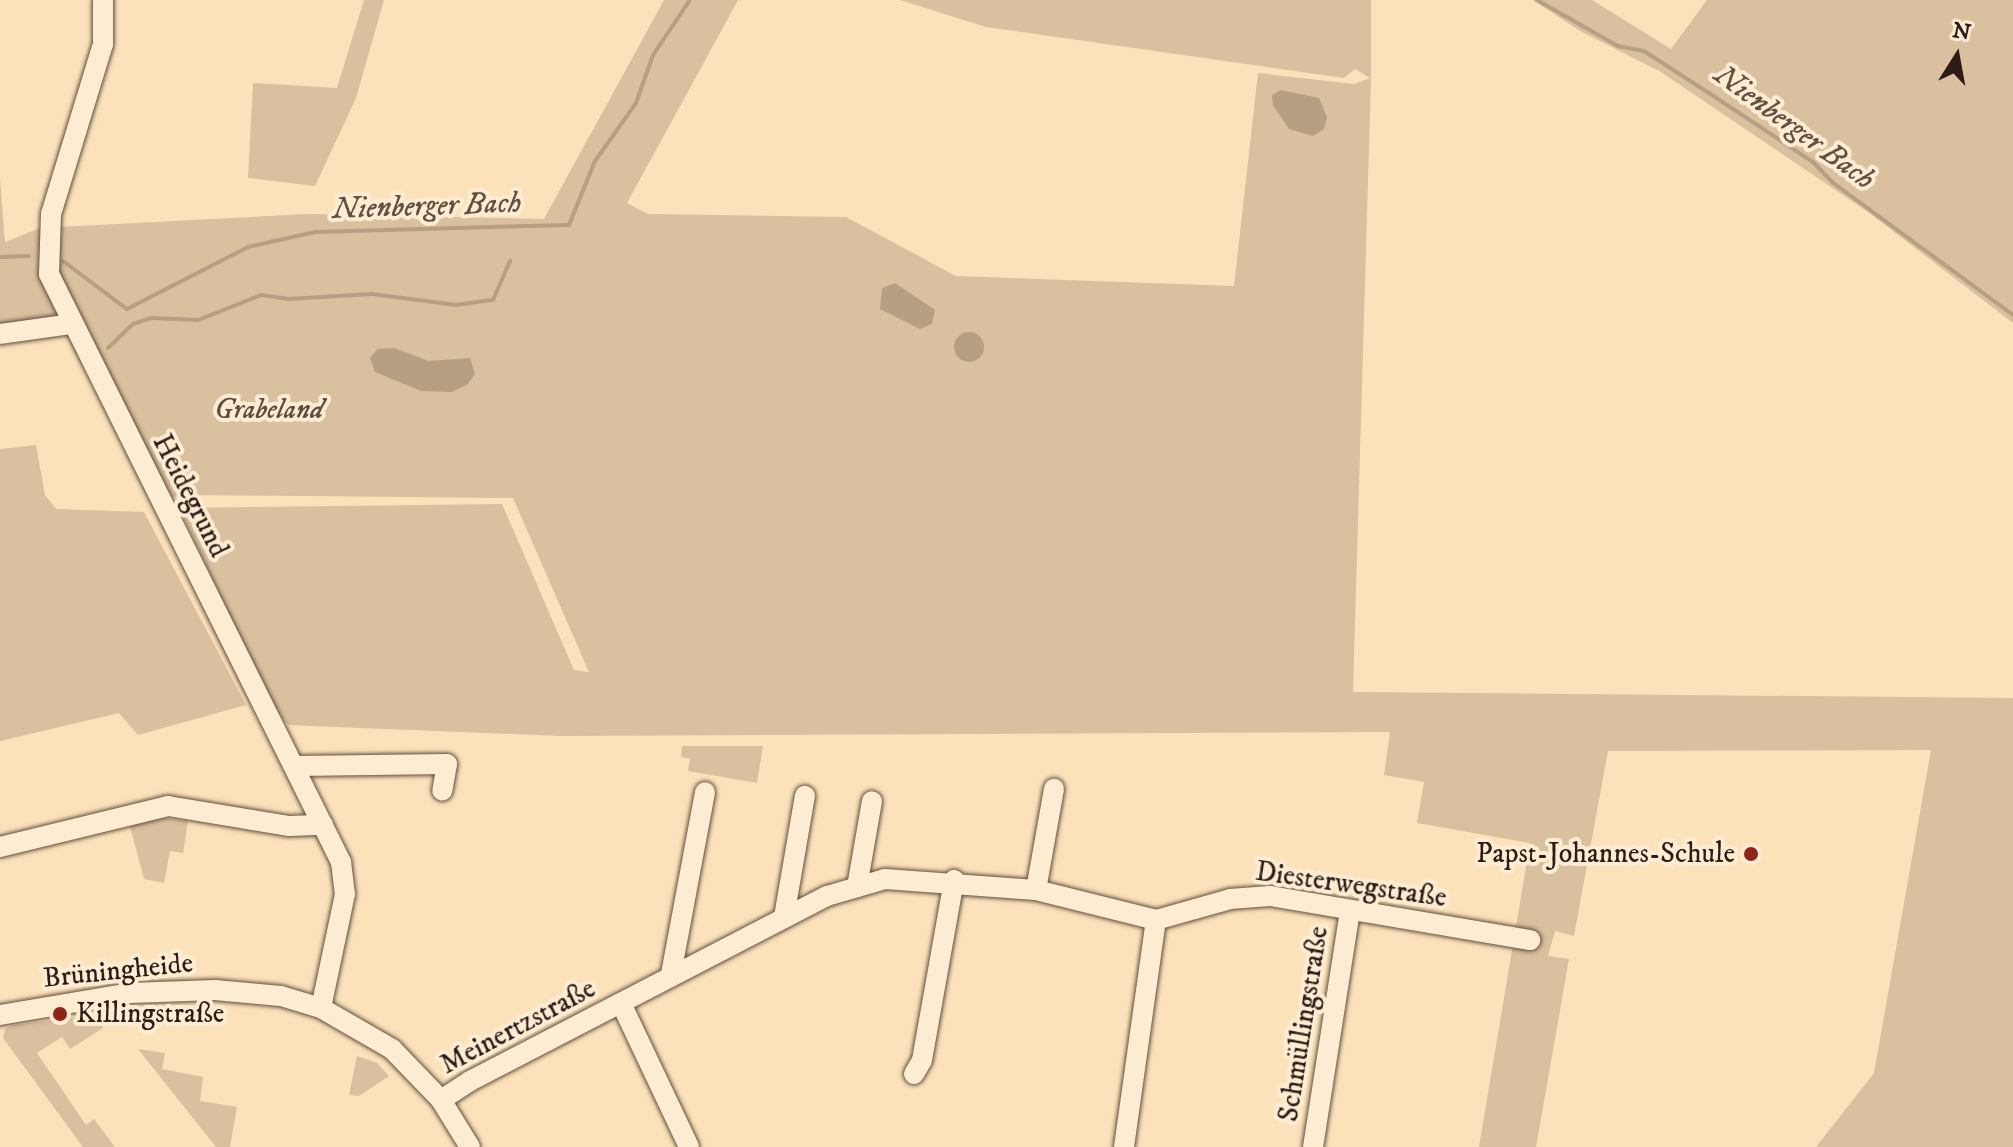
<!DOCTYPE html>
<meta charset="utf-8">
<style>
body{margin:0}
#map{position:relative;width:2013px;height:1147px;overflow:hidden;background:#fce2ba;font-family:"IM FELL DW Pica",serif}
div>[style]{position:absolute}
.green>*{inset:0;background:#d9c09e}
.water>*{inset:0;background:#b69f82}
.round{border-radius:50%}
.stream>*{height:4px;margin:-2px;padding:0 2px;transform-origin:2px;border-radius:2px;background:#b69f82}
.roads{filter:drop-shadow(0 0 2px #614e3f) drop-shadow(0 0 2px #614e3f)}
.minor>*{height:20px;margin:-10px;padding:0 10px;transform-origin:10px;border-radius:10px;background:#fdecd2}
.dots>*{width:22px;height:22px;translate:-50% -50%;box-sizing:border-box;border:4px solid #fdecd2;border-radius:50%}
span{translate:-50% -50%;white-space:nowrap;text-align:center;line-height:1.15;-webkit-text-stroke:8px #fdecd2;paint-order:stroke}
.park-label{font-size:28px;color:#614d3f;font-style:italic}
.street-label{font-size:28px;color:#2d1c16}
.poi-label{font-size:28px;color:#2d1c16}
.right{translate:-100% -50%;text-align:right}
.left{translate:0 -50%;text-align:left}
.water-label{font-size:30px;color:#645041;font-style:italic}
.north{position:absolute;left:1917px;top:16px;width:80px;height:80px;-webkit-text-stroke:6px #fdecd2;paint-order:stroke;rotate:11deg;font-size:22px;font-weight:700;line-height:32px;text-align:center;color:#2d1c16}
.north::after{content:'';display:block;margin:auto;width:28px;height:36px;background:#2d1c16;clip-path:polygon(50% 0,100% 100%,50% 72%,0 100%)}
</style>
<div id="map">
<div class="green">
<div style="clip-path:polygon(364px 0,384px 0,356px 98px,315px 186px,248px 178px,253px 83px,337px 88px)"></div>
<div style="clip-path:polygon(664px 0,738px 0,627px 203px,648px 214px,846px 217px,956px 276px,1234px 286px,1258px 73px,1354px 84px,1370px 78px,1355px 69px,1344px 78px,986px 27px,900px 0,1371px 0,1371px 78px,1353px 692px,2013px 698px,2013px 1147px,1816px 1147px,1874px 1073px,1931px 750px,1608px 751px,1574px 936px,1555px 931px,1548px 956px,1569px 959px,1536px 1147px,1479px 1147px,1530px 843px,1417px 823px,1424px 782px,1384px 775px,1390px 732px,561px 736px,288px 725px,272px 705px,179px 508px,502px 504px,574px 670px,589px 672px,513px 498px,187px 495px,154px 500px,66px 334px,0 331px,0 178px,5px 242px,40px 228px,307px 214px,544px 219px)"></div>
<div style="clip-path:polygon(1533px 0,1592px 0,1671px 49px,1707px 0,2013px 0,2013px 323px,1868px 212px,1661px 72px,1580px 31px)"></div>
<div style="clip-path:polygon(36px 445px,45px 495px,56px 509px,144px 512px,246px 705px,138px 735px,119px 713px,0 741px,0 449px)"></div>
<div style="clip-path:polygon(682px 746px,763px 746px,757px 783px,688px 771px,690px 759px,681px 757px)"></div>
<div style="clip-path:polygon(164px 818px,188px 821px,183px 853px,170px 851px,164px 883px,144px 879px,130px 826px)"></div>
<div style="clip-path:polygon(96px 1015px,103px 1028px,70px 1049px,62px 1037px,37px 1053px,86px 1125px,94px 1119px,115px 1147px,83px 1147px,3px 1038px,5px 1029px,13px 1025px)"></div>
<div style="clip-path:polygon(138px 1049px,165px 1053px,162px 1069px,203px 1077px,200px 1101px,237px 1107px,230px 1147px,216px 1147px)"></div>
<div style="clip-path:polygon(357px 1056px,377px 1063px,389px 1076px,359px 1096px,349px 1095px)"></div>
</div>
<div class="water">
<div style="clip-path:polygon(1281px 90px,1319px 98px,1327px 117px,1324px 129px,1313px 136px,1289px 129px,1273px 105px,1272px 95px)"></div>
<div style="clip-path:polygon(895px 283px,935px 310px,932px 324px,920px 329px,880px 309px,882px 288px)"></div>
<div class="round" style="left:954px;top:332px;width:30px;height:30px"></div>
<div style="clip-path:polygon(394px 348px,429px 361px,470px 358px,475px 374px,468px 384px,452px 392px,421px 391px,375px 372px,370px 358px,377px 349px)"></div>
</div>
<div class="stream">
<div style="left:1537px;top:0;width:93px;rotate:29.6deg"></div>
<div style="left:1618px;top:46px;width:26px;rotate:11deg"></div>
<div style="left:1644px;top:51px;width:77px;rotate:32.9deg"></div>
<div style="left:1709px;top:93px;width:125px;rotate:33.6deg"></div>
<div style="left:1813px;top:162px;width:28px;rotate:46deg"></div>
<div style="left:1832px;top:182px;width:225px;rotate:36.3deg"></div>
<div style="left:0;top:257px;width:29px;rotate:-2deg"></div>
<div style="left:63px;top:261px;width:80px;rotate:36.9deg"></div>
<div style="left:127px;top:309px;width:136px;rotate:-27.1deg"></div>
<div style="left:248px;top:247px;width:69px;rotate:-12.6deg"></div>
<div style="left:315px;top:232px;width:254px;rotate:-1.6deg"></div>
<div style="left:569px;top:225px;width:69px;rotate:-67.9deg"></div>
<div style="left:595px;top:161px;width:71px;rotate:-54.7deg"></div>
<div style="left:636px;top:103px;width:51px;rotate:-70.5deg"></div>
<div style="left:653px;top:55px;width:66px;rotate:-56.1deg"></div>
<div style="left:108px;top:348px;width:35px;rotate:-44deg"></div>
<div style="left:133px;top:324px;width:20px;rotate:-18deg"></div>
<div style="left:152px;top:318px;width:46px;rotate:2.5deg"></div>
<div style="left:198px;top:320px;width:68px;rotate:-21.6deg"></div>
<div style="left:261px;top:295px;width:27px;rotate:8deg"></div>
<div style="left:288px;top:299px;width:84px;rotate:-3.4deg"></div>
<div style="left:372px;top:294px;width:85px;rotate:7.5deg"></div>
<div style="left:456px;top:305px;width:37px;rotate:-8deg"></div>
<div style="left:493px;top:300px;width:43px;rotate:-66.4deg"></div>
</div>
<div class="roads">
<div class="minor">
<div style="left:103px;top:0;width:44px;rotate:90deg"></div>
<div style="left:103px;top:44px;width:178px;rotate:107deg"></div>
<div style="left:51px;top:214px;width:60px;rotate:91.9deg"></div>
<div style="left:49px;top:274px;width:657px;rotate:63.59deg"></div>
<div style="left:341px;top:862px;width:32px;rotate:83deg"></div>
<div style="left:345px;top:894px;width:116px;rotate:101.9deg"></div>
<div style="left:0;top:334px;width:72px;rotate:-8deg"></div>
<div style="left:296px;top:766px;width:151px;rotate:-0.8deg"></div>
<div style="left:447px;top:764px;width:27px;rotate:100deg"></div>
<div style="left:0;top:847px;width:173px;rotate:-13.7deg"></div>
<div style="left:168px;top:806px;width:123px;rotate:9.4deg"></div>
<div style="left:289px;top:826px;width:34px;rotate:-2deg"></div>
<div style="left:857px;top:887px;width:87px;rotate:-80.1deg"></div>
<div style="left:1036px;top:890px;width:103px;rotate:-79.9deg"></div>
<div style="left:784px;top:917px;width:123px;rotate:-80.2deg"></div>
<div style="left:671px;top:974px;width:185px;rotate:-79.4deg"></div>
<div style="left:621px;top:1003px;width:159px;rotate:64.7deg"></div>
<div style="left:0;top:1015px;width:132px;rotate:-9.6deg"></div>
<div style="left:130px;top:993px;width:85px;rotate:-2deg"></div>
<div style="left:215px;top:990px;width:66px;rotate:5.2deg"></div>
<div style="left:281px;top:996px;width:42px;rotate:16.7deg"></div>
<div style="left:321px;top:1008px;width:82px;rotate:30deg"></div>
<div style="left:392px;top:1049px;width:71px;rotate:46.1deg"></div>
<div style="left:441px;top:1100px;width:55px;rotate:58.3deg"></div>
<div style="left:914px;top:1074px;width:16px;rotate:-60deg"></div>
<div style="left:922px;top:1060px;width:183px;rotate:-79.9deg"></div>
<div style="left:441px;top:1100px;width:35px;rotate:-33deg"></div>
<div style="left:470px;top:1081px;width:402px;rotate:-27.4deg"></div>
<div style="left:827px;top:896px;width:60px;rotate:-16.3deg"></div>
<div style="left:885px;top:879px;width:151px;rotate:4.2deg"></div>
<div style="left:1036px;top:890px;width:124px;rotate:14deg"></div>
<div style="left:1124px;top:1147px;width:229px;rotate:-82deg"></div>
<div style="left:1156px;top:920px;width:77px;rotate:-15.8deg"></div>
<div style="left:1230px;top:899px;width:40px;rotate:-4.3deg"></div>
<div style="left:1270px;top:896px;width:264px;rotate:9.6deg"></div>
<div style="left:1313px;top:1147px;width:240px;rotate:-81.1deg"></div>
</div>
</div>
<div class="dots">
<div style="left:1751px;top:854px;background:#8f2418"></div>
<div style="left:60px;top:1014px;background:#8f2418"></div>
</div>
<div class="park-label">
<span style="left:269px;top:410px">Grabeland</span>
</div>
<div class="street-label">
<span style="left:190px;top:496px;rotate:63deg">Heidegrund</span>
<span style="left:1351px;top:885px;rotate:8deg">Diesterwegstraße</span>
<span style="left:118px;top:971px;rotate:-6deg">Brüningheide</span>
<span style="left:1304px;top:1024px;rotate:-81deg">Schmüllingstraße</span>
<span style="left:518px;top:1027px;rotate:-28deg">Meinertzstraße</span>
</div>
<div class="poi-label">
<span class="right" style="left:1735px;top:854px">Papst-Johannes-Schule</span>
<span class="left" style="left:76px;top:1014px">Killingstraße</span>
</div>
<div class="water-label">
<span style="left:1794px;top:128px;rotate:36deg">Nienberger Bach</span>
<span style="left:427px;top:207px;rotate:-2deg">Nienberger Bach</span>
</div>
<div class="north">N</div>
</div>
